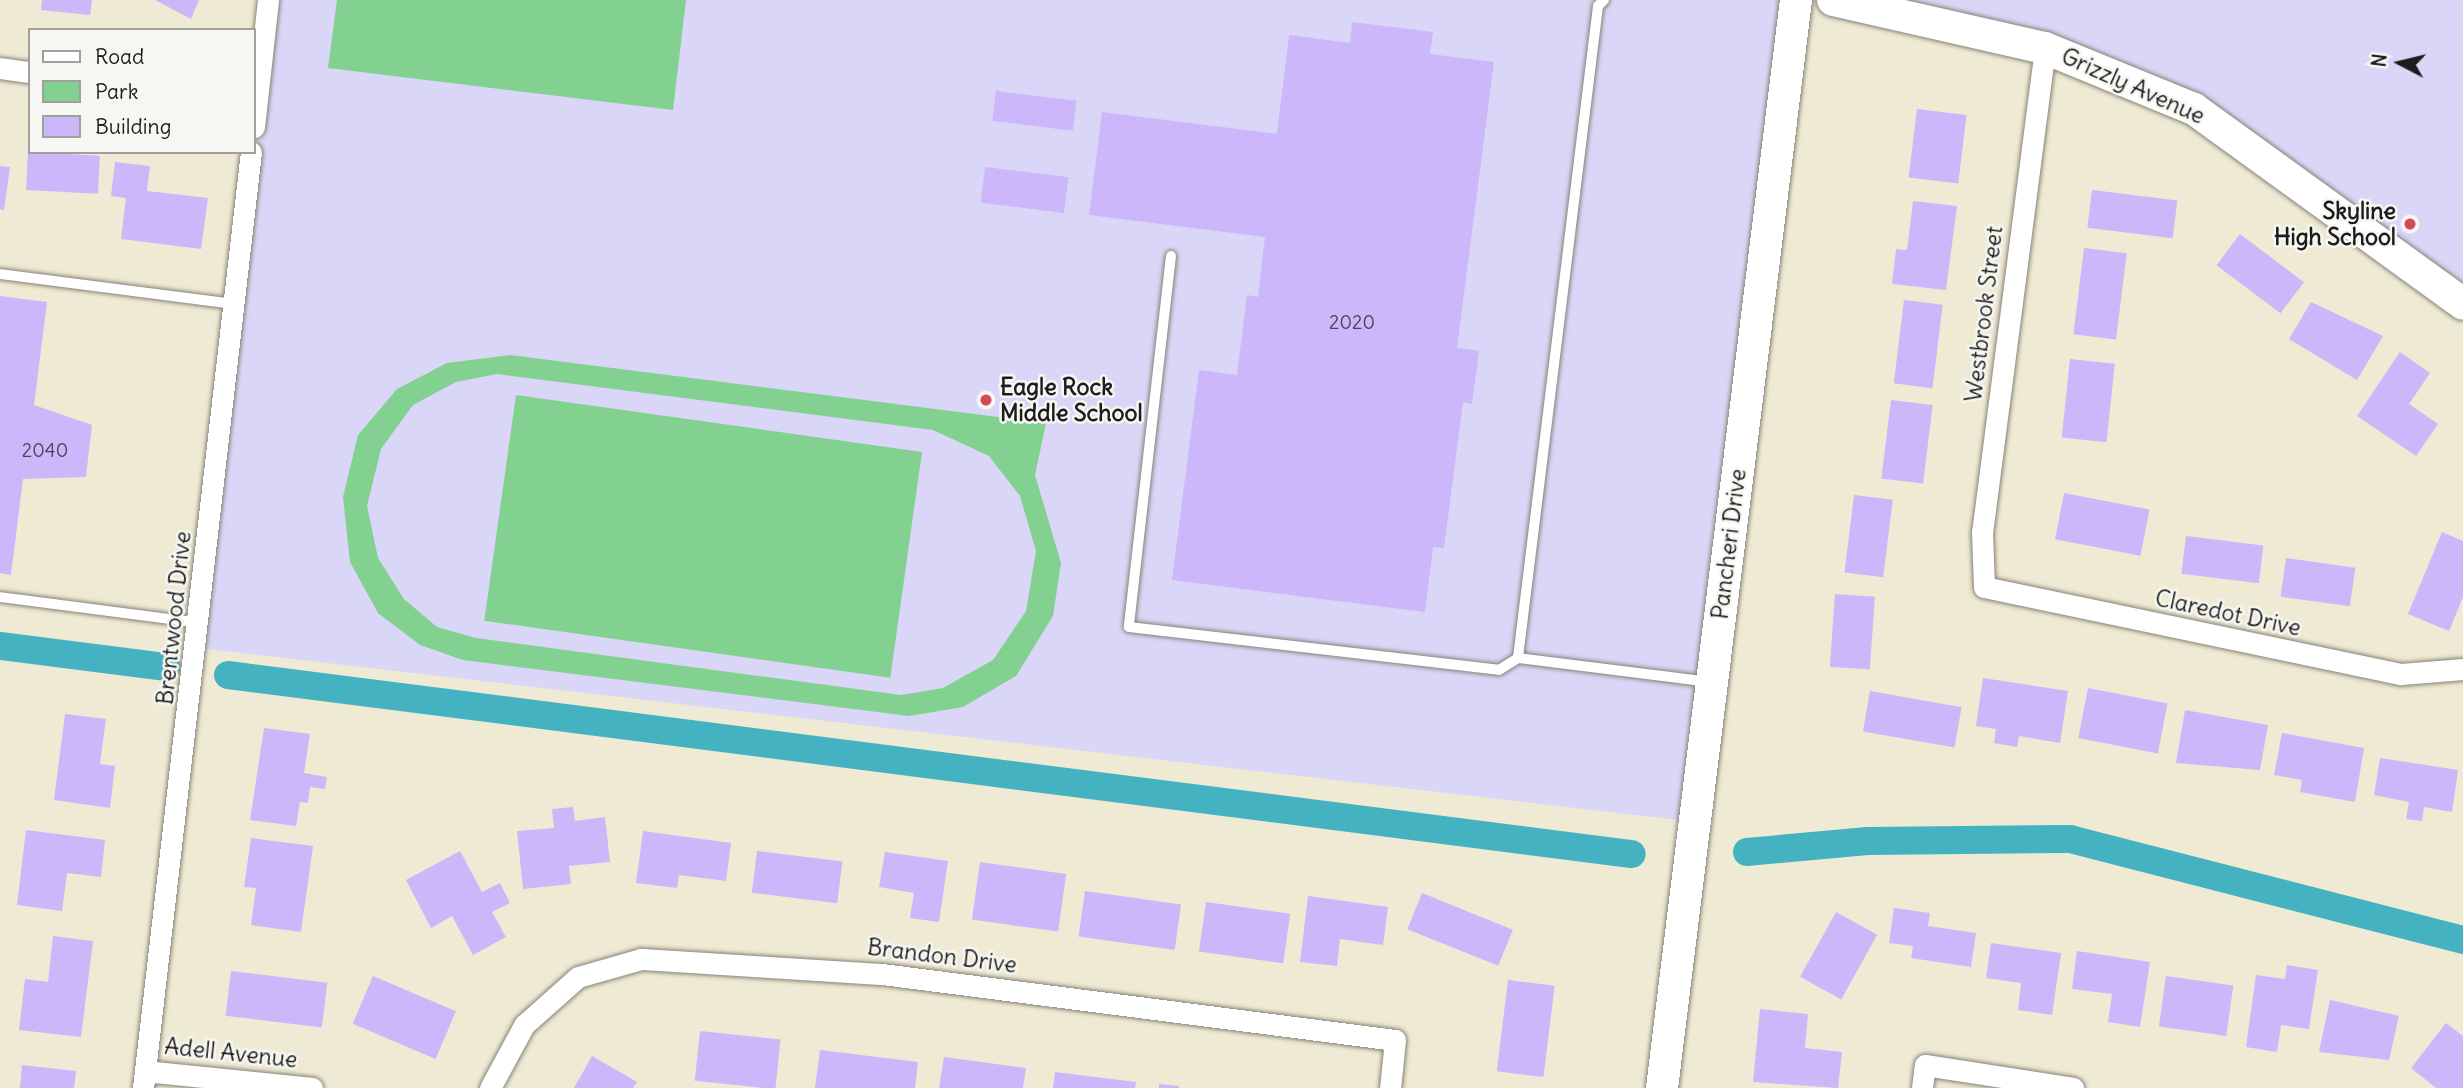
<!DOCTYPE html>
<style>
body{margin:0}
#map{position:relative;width:2463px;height:1088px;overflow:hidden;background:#efead4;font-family:Delius,sans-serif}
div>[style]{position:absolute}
.built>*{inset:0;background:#dad6f7}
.green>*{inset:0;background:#82d191;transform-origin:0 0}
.canal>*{height:28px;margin:-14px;padding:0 14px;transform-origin:14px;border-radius:14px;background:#45b2c2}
.building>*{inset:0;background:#cbb7fa;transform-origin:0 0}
.roads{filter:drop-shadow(0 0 2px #868378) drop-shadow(0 0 2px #868378)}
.lane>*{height:10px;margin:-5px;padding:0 5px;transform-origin:5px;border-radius:5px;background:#fff}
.street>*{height:21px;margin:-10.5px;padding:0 10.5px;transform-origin:10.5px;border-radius:10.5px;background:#fff}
.secondary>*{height:32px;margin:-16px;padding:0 16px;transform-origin:16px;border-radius:16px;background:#fff}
.dots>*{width:19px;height:19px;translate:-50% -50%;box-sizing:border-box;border:4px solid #f6f6f2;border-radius:50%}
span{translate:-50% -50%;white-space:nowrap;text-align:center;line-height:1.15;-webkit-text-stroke:5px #f6f6f2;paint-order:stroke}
.number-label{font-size:19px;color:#484354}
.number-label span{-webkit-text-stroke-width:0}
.street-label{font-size:23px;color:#1c1c1c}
.poi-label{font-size:23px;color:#1c1c1c;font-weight:700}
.right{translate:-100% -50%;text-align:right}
.left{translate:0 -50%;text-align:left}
.legend{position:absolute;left:28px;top:28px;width:228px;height:126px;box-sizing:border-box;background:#f6f6f2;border:2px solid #9f9f9c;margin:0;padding:9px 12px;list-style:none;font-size:21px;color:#1c1c1c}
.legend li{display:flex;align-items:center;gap:14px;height:35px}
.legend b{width:35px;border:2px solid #9f9f9c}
.north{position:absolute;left:2365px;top:28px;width:70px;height:70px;-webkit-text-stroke:5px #f6f6f2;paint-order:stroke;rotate:277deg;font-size:19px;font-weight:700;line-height:28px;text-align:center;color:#1c1c1c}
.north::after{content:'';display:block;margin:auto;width:24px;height:32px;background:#1c1c1c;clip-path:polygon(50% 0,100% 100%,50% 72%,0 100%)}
</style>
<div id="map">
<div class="built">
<div style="clip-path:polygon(269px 0,1795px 0,1695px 822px,198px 648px)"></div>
<div style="clip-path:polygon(1833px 0,2463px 0,2463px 304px,2194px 109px)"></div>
</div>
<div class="green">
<div style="clip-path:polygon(337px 0,686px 0,673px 110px,328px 68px)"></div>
<div style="clip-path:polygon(evenodd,510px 355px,1046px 423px,1035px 475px,1061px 563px,1053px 616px,1016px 676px,963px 707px,909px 716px,463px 660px,420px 645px,378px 613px,350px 562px,343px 497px,358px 435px,397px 389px,447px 363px,510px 355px,497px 374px,933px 430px,989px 456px,1020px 496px,1036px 551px,1026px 611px,993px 660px,943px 688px,901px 695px,476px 638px,437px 627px,404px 599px,378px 558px,367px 506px,381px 449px,413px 405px,456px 382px,497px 374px)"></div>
<div style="left:516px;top:395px;width:410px;height:228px;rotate:8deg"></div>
</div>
<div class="canal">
<div style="left:0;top:646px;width:168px;rotate:7.2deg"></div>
<div style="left:228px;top:675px;width:1415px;rotate:7.27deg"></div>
<div style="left:1747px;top:852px;width:121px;rotate:-5.2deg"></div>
<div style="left:1868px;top:841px;width:202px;rotate:-0.6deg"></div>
<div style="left:2070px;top:839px;width:406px;rotate:14.4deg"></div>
</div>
<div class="building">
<div style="clip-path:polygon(42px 0,92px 0,90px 15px,41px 10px)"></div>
<div style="clip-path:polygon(155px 0,199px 0,191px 19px)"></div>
<div style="clip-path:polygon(1352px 22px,1433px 32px,1430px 54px,1494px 62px,1457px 348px,1479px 351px,1472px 404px,1463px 402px,1444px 548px,1433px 547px,1425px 612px,1172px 580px,1199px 370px,1237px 375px,1247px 295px,1258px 297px,1265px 237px,1089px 215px,1102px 112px,1277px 134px,1289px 35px,1350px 43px)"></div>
<div style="left:996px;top:91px;width:81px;height:30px;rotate:7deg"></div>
<div style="left:1917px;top:109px;width:50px;height:69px;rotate:7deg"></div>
<div style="left:28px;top:152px;width:72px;height:38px;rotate:3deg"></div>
<div style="clip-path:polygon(115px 162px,150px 166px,147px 191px,208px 198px,201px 249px,121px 239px,126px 198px,111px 196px)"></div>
<div style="clip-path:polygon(0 166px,10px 167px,4px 210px,0 209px)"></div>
<div style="left:985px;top:167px;width:84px;height:36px;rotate:7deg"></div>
<div style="left:2092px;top:190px;width:86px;height:38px;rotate:7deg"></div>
<div style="clip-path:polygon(1913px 201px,1957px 206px,1946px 290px,1892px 284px,1896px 249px,1907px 250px)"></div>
<div style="left:2240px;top:234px;width:80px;height:39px;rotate:37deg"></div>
<div style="left:2084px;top:248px;width:43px;height:87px;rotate:7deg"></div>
<div style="clip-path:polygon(0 296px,47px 302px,34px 405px,92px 425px,86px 477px,23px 479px,11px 575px,0 573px)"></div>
<div style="left:1904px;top:300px;width:39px;height:84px;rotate:7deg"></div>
<div style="clip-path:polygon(2311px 302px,2383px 336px,2357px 380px,2289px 339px)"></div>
<div style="clip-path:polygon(2400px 352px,2430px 373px,2409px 404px,2438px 424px,2416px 456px,2357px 416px)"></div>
<div style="left:2070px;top:359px;width:45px;height:79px;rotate:6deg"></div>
<div style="left:1891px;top:400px;width:42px;height:79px;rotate:7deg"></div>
<div style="left:2064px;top:493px;width:87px;height:47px;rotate:11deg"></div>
<div style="left:1854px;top:495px;width:39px;height:78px;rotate:7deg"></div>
<div style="clip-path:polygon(2442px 532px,2463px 541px,2463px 597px,2449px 631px,2408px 614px)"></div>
<div style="left:2186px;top:536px;width:78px;height:38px;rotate:7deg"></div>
<div style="left:2286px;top:558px;width:70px;height:39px;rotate:8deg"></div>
<div style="left:1835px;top:594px;width:40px;height:73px;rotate:4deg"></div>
<div style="clip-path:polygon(1983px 678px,2068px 691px,2060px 743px,2019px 736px,2017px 747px,1994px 743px,1996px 729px,1976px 726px)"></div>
<div style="left:2088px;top:688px;width:81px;height:51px;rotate:11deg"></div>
<div style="left:1870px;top:691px;width:93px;height:41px;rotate:10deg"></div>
<div style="clip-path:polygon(2185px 710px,2268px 725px,2260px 770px,2176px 763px)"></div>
<div style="clip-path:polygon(65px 714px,106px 719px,100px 764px,115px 766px,110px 808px,54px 800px)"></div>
<div style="clip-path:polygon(264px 728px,310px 734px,304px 773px,327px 777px,325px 789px,310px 787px,308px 803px,300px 802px,296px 826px,250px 820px)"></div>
<div style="clip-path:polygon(2282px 733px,2364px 748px,2355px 802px,2300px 792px,2302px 780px,2274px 775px)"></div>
<div style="clip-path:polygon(2380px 758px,2458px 770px,2452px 812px,2424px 807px,2422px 821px,2406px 819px,2409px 802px,2374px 795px)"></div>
<div style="clip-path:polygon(573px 807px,575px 821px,605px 817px,610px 862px,569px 866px,571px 884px,523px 889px,517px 831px,554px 828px,552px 809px)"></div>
<div style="clip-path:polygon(26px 830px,105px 840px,101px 877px,67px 873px,62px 911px,17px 905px)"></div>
<div style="clip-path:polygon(643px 831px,731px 843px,726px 881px,679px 875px,677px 888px,636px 883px)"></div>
<div style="clip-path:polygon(251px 838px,313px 846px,301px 932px,251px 925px,256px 888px,244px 887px)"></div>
<div style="clip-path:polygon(460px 851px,482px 892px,500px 883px,510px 903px,492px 912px,506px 937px,473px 955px,452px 916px,431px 928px,406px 880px)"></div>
<div style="left:757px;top:851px;width:86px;height:42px;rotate:7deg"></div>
<div style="clip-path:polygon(885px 852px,948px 861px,939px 922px,910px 918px,914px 893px,879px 887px)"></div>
<div style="left:980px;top:862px;width:87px;height:58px;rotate:8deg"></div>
<div style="left:1085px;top:891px;width:97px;height:46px;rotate:8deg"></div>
<div style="left:1422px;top:893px;width:98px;height:39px;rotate:22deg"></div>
<div style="clip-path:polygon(1308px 896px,1388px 907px,1383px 945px,1340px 939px,1337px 966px,1300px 962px)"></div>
<div style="left:1206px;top:902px;width:85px;height:50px;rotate:8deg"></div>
<div style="clip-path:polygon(1894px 908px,1930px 913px,1928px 926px,1976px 933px,1971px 967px,1911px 958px,1913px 946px,1889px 943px)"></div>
<div style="left:1836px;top:912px;width:47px;height:74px;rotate:29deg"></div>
<div style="clip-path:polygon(53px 936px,93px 941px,81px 1037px,19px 1030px,25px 979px,48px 982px)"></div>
<div style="clip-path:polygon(1991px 943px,2061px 953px,2052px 1015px,2018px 1010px,2021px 983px,1986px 978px)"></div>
<div style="clip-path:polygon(2077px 951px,2150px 962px,2140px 1027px,2108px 1022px,2112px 994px,2072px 989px)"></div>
<div style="clip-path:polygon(2287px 965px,2318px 970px,2309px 1029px,2281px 1025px,2277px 1052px,2246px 1047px,2256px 975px,2285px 979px)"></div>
<div style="left:231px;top:971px;width:97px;height:45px;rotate:7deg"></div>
<div style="left:373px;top:976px;width:90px;height:52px;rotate:23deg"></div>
<div style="left:2166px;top:976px;width:68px;height:51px;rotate:8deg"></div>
<div style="left:1508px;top:980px;width:47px;height:92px;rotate:7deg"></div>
<div style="clip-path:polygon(2330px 1000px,2399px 1016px,2389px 1060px,2319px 1052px)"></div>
<div style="clip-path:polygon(1760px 1009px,1808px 1014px,1805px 1048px,1842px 1052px,1838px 1088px,1753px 1082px)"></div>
<div style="clip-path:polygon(2446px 1023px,2463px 1036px,2463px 1088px,2436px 1088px,2411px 1068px)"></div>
<div style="left:700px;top:1031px;width:81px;height:50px;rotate:6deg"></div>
<div style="clip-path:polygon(820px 1050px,918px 1062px,915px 1088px,815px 1088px)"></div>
<div style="clip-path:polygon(592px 1056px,637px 1082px,633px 1088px,574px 1088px)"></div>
<div style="clip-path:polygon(944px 1057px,1026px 1068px,1023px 1088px,939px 1088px)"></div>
<div style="clip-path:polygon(22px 1065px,76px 1071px,74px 1088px,20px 1088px)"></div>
<div style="clip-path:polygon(1055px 1072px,1136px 1082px,1135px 1088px,1053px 1088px)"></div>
<div style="clip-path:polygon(1159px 1084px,1179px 1086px,1179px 1088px,1159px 1088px)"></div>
</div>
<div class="roads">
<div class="lane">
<div style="left:1604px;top:0;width:8px;rotate:135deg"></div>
<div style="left:1598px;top:6px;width:657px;rotate:97deg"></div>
<div style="left:1518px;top:658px;width:193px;rotate:7.1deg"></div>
<div style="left:1171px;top:256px;width:373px;rotate:96.5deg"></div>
<div style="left:1129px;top:627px;width:372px;rotate:6.6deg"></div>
<div style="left:1499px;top:670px;width:22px;rotate:-32deg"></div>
<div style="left:0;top:274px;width:237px;rotate:7.3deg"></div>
<div style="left:0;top:597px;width:202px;rotate:7.4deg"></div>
</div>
<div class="street">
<div style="left:2045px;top:48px;width:488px;rotate:97.4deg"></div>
<div style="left:1982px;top:532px;width:55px;rotate:87.9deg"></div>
<div style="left:1984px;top:587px;width:426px;rotate:11.8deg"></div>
<div style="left:2401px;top:674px;width:62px;rotate:-4.6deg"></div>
<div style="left:0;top:68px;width:30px;rotate:8deg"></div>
<div style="left:254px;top:127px;width:128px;rotate:-83.7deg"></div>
<div style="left:145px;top:1071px;width:168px;rotate:5.8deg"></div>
<div style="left:143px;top:1088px;width:942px;rotate:-83.42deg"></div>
<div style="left:490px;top:1088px;width:72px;rotate:-61.6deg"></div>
<div style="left:524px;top:1025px;width:72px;rotate:-41.6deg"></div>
<div style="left:578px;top:977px;width:66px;rotate:-15.9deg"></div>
<div style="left:641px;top:959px;width:241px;rotate:3.6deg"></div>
<div style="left:882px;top:974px;width:517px;rotate:7.33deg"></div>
<div style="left:1395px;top:1040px;width:48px;rotate:95.9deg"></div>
<div style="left:1922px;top:1088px;width:23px;rotate:-83deg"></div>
<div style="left:1925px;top:1065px;width:150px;rotate:8.8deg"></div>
</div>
<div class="secondary">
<div style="left:1833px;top:0;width:217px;rotate:12.8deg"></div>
<div style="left:2045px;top:48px;width:161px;rotate:22.3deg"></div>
<div style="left:2194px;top:109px;width:332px;rotate:35.9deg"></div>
<div style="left:1662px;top:1088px;width:1096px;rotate:-82.98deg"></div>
</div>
</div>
<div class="dots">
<div style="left:2410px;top:224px;background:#d1495b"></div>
<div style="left:986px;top:400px;background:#d1495b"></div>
</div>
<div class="number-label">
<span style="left:1352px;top:323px">2020</span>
<span style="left:45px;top:451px">2040</span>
</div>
<div class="street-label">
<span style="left:2133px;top:86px;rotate:24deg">Grizzly Avenue</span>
<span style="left:1984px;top:314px;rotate:-83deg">Westbrook Street</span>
<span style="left:1729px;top:544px;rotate:-83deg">Pancheri Drive</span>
<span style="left:2228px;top:613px;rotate:12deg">Claredot Drive</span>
<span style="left:174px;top:618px;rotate:-84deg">Brentwood Drive</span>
<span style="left:942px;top:956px;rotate:7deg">Brandon Drive</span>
<span style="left:231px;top:1053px;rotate:6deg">Adell Avenue</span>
</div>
<div class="poi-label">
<span class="right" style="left:2396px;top:224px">Skyline<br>High School</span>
<span class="left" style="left:1000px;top:400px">Eagle Rock<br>Middle School</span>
</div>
<ul class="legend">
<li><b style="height:9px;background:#fff"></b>Road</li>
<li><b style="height:19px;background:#82d191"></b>Park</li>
<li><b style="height:19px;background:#cbb7fa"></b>Building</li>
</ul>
<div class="north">N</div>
</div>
